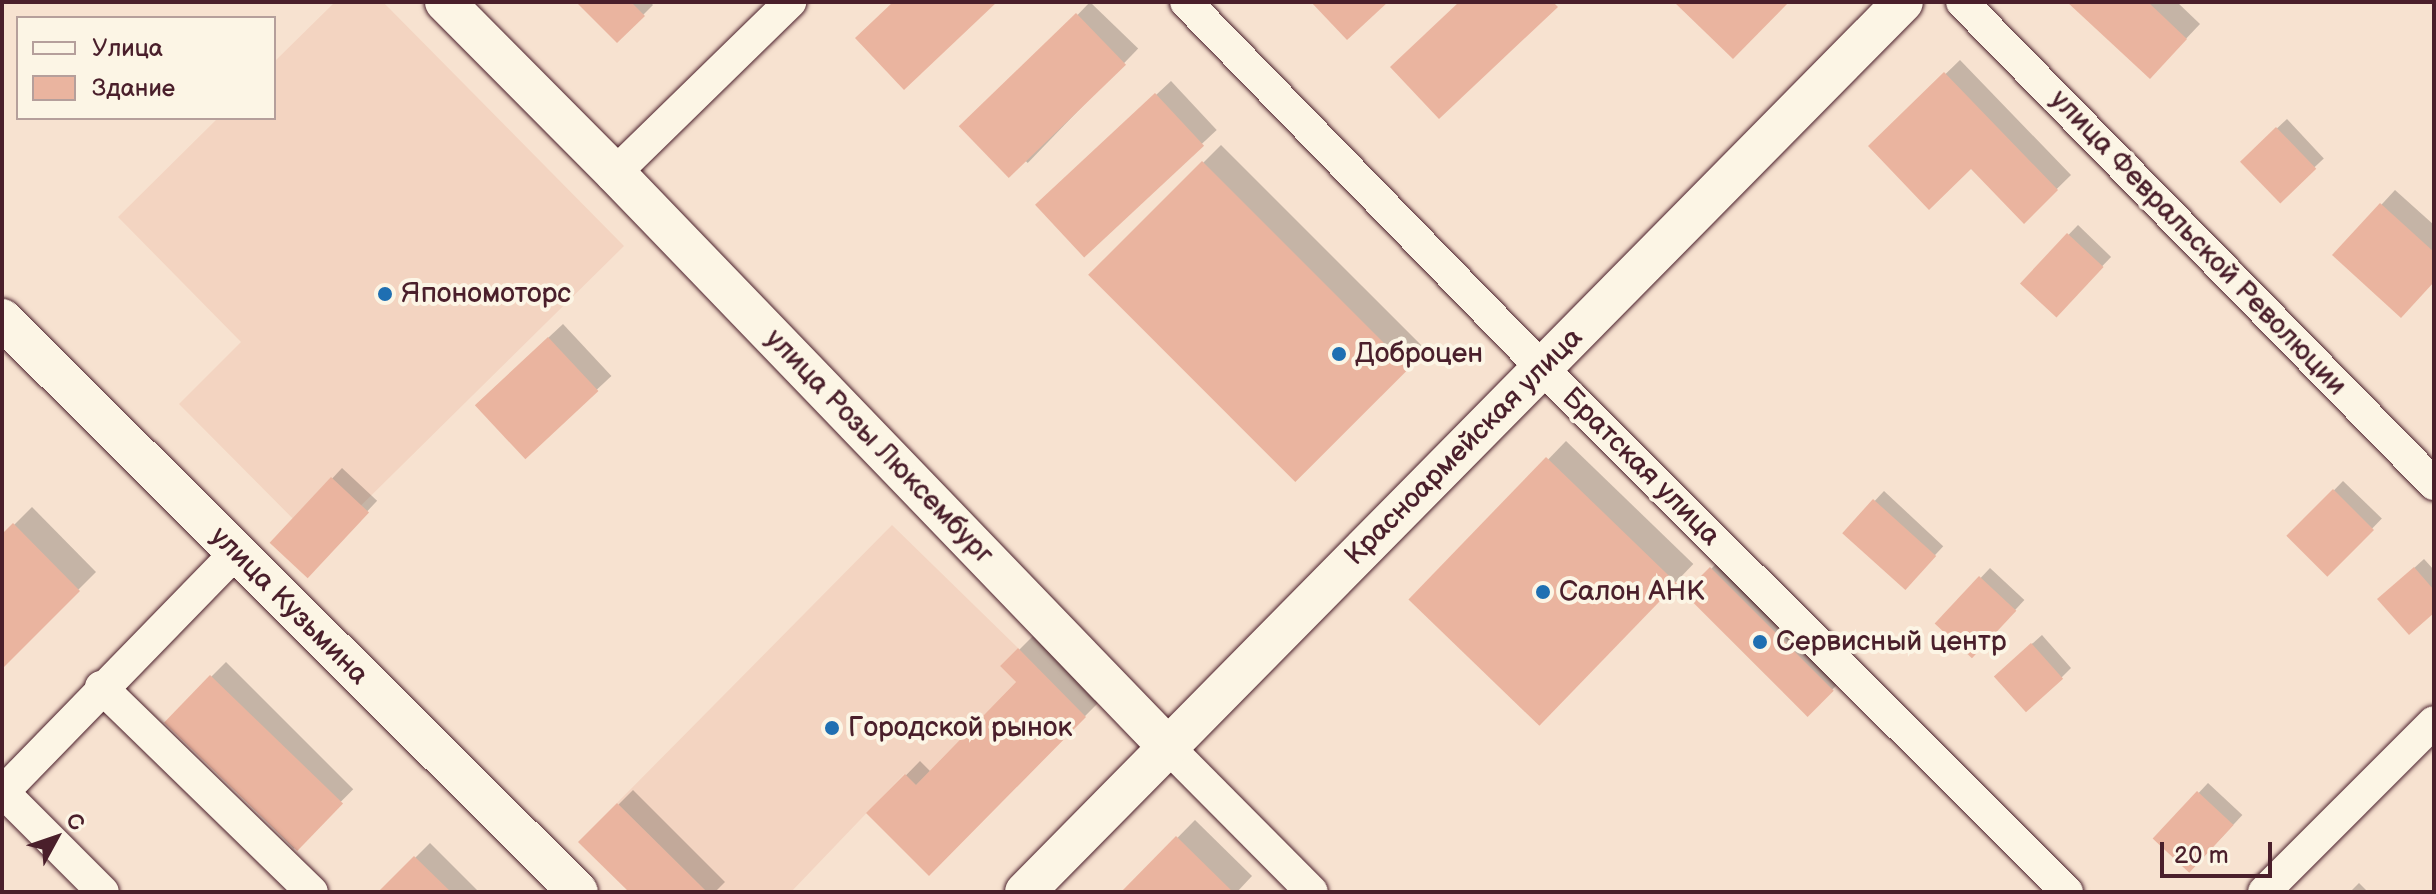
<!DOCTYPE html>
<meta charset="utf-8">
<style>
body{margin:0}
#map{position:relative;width:2436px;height:894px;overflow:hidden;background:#f7e2d0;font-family:"Balsamiq Sans",sans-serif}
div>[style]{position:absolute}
.built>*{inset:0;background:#f3d4c1}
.shadow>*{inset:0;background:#0003;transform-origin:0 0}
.building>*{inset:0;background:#eab49f;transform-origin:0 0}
.roads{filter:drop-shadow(0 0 2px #4a1f2b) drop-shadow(0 0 2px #4a1f2b)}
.minor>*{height:32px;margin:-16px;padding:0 16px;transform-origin:16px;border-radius:16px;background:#fcf5e5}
.tertiary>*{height:40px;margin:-20px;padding:0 20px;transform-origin:20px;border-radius:20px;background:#fcf5e5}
.dots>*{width:22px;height:22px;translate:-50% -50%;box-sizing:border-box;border:4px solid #fcf5e5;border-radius:50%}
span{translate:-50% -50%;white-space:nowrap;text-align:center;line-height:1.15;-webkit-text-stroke:8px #fcf5e5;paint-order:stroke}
.street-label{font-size:28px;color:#4a1f2b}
.poi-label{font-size:28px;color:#4a1f2b}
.left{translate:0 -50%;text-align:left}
.frame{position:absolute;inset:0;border:4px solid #4a1f2b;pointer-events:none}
.legend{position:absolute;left:16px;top:16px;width:260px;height:104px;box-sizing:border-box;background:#fcf5e5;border:2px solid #b59f9b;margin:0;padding:10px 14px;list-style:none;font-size:24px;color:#4a1f2b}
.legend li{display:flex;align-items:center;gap:16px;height:40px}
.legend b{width:40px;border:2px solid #b59f9b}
.north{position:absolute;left:16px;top:798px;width:80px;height:80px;-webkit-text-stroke:6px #fcf5e5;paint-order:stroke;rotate:50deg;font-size:22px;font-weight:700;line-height:32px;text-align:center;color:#4a1f2b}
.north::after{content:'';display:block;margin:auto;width:28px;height:36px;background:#4a1f2b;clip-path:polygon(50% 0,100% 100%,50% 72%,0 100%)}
.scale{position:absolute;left:2160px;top:842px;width:112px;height:36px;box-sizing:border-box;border:4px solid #4a1f2b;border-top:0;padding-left:10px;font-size:24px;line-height:28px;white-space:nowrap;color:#4a1f2b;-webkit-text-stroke:6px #fcf5e5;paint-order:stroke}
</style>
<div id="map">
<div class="built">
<div style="clip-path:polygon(335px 2px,383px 2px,624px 246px,320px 546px,179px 404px,241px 342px,118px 217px,218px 118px,274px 118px,274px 62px)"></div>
<div style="clip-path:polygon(892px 525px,1018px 648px,1000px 666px,1016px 682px,916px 785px,904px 774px,791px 892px,707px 892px,617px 803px)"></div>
</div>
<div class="shadow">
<div style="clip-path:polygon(580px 2px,650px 2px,653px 5px,617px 41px)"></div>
<div style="left:1090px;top:2px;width:67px;height:159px;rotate:44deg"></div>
<div style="clip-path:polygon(2070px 2px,2177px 2px,2200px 24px,2164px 62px)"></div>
<div style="clip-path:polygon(1960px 60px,2071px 175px,2024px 221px,1971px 166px,1871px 146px)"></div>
<div style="left:1171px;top:81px;width:67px;height:162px;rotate:47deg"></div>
<div style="left:2287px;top:119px;width:54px;height:62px;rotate:47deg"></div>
<div style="left:1221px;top:145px;width:289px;height:184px;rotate:45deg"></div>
<div style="clip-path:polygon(2395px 190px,2434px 225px,2434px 280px,2335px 255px)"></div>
<div style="left:2078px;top:225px;width:46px;height:80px;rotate:44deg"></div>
<div style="left:563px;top:324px;width:71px;height:118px;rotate:47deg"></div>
<div style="left:1566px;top:441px;width:177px;height:222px;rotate:44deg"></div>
<div style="left:342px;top:468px;width:48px;height:102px;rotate:43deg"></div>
<div style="left:2343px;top:481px;width:54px;height:77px;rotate:44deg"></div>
<div style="left:1884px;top:491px;width:81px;height:57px;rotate:43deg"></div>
<div style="clip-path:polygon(32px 507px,96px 572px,2px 666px,2px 537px)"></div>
<div style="left:1726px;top:554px;width:171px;height:55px;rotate:45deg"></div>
<div style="clip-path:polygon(2424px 559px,2434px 570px,2434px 610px,2390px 590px)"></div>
<div style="left:1990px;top:568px;width:47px;height:76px;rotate:43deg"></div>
<div style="clip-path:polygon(2042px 635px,2071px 668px,2061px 678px,2006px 667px)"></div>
<div style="clip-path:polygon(1033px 636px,1099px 702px,929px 873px,869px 813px,920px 761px,931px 772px,1019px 682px,1003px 666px)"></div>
<div style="left:226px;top:662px;width:180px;height:84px;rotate:45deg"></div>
<div style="left:2208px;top:783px;width:47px;height:76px;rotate:43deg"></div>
<div style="clip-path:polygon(633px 790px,725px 882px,715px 892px,632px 892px,581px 842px)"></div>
<div style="clip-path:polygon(1195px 820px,1252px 876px,1237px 892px,1124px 892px)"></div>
<div style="clip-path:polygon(430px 843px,479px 892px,381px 892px)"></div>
<div style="clip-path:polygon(2359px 883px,2368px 892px,2350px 892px)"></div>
</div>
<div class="building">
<div style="clip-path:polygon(576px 2px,631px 2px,645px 16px,617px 43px)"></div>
<div style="clip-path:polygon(893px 2px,997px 2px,904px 90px,855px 38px)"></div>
<div style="clip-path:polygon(1311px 2px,1388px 2px,1347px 40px)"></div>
<div style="clip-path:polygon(1459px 2px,1553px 2px,1558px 7px,1439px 119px,1390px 67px)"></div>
<div style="clip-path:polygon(1674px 2px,1789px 2px,1733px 59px)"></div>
<div style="clip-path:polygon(2067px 2px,2148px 2px,2187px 39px,2150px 79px)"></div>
<div style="left:1076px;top:13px;width:72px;height:163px;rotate:46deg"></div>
<div style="clip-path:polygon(1944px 72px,2058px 190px,2024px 224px,1971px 169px,1929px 210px,1868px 146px)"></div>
<div style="left:1155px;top:93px;width:72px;height:164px;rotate:47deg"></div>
<div style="left:2276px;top:127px;width:58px;height:50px;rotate:46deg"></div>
<div style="left:1202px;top:161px;width:293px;height:161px;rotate:45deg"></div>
<div style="clip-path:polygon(2380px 203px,2434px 252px,2434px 282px,2401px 318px,2332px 255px)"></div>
<div style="left:2067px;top:233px;width:50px;height:69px;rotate:43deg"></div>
<div style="left:548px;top:337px;width:74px;height:100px;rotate:47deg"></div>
<div style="left:1546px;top:457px;width:182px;height:198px;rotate:44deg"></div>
<div style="left:331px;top:477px;width:52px;height:90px;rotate:43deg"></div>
<div style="left:2333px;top:489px;width:58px;height:66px;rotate:45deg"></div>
<div style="left:1873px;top:499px;width:85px;height:46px;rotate:42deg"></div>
<div style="clip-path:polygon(13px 523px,80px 591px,2px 669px,2px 534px)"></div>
<div style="left:1710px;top:567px;width:175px;height:37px;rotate:45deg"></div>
<div style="clip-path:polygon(2414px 567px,2434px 590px,2434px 613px,2409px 635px,2377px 599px)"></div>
<div style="left:1979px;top:576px;width:51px;height:65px;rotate:43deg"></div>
<div style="left:2031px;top:643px;width:48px;height:50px;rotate:48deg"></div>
<div style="clip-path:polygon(1018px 648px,1086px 717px,929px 876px,866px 813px,905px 774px,916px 785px,1016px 682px,1000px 666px)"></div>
<div style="left:210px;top:675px;width:185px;height:66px;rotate:44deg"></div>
<div style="left:2197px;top:791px;width:50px;height:65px;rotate:43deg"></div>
<div style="clip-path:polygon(617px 803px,707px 892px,629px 892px,578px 842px)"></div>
<div style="clip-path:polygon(1176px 836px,1233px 892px,1121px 892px)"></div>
<div style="clip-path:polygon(414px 856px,451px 892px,378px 892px)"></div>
</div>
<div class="roads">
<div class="minor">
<div style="left:1186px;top:2px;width:511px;rotate:45.79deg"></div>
<div style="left:1542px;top:368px;width:742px;rotate:44.95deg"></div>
<div style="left:1962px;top:2px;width:675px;rotate:45.6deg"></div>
<div style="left:615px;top:173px;width:245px;rotate:-44.3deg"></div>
<div style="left:101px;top:687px;width:294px;rotate:44.2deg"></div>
<div style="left:1168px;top:747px;width:204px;rotate:45.2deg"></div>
<div style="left:3px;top:792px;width:141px;rotate:45deg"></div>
<div style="left:2px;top:793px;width:334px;rotate:-45.8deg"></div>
<div style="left:2264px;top:892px;width:240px;rotate:-45deg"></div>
</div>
<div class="tertiary">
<div style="left:445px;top:2px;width:241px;rotate:45.2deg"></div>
<div style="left:615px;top:173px;width:797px;rotate:46.07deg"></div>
<div style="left:2px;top:319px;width:812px;rotate:44.85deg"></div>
<div style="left:1025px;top:892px;width:1250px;rotate:-45.39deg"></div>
</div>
</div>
<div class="dots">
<div style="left:385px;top:294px;background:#1f6fb2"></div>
<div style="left:1339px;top:354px;background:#1f6fb2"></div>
<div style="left:1543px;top:592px;background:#1f6fb2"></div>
<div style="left:1760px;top:642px;background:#1f6fb2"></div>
<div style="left:832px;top:728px;background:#1f6fb2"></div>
</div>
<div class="street-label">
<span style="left:2198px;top:243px;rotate:46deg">улица Февральской Революции</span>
<span style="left:879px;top:447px;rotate:46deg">улица Розы Люксембург</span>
<span style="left:1464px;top:447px;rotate:-45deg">Красноармейская улица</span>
<span style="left:1641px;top:467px;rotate:45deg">Братская улица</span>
<span style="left:289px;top:606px;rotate:45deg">улица Кузьмина</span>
</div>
<div class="poi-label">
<span class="left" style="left:401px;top:294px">Япономоторс</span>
<span class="left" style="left:1355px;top:354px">Доброцен</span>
<span class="left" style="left:1559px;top:592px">Салон АНК</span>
<span class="left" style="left:1776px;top:642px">Сервисный центр</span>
<span class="left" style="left:848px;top:728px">Городской рынок</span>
</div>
<div class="frame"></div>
<ul class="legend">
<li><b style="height:10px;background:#fcf5e5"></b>Улица</li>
<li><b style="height:22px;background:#eab49f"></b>Здание</li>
</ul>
<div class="north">С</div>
<div class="scale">20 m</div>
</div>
